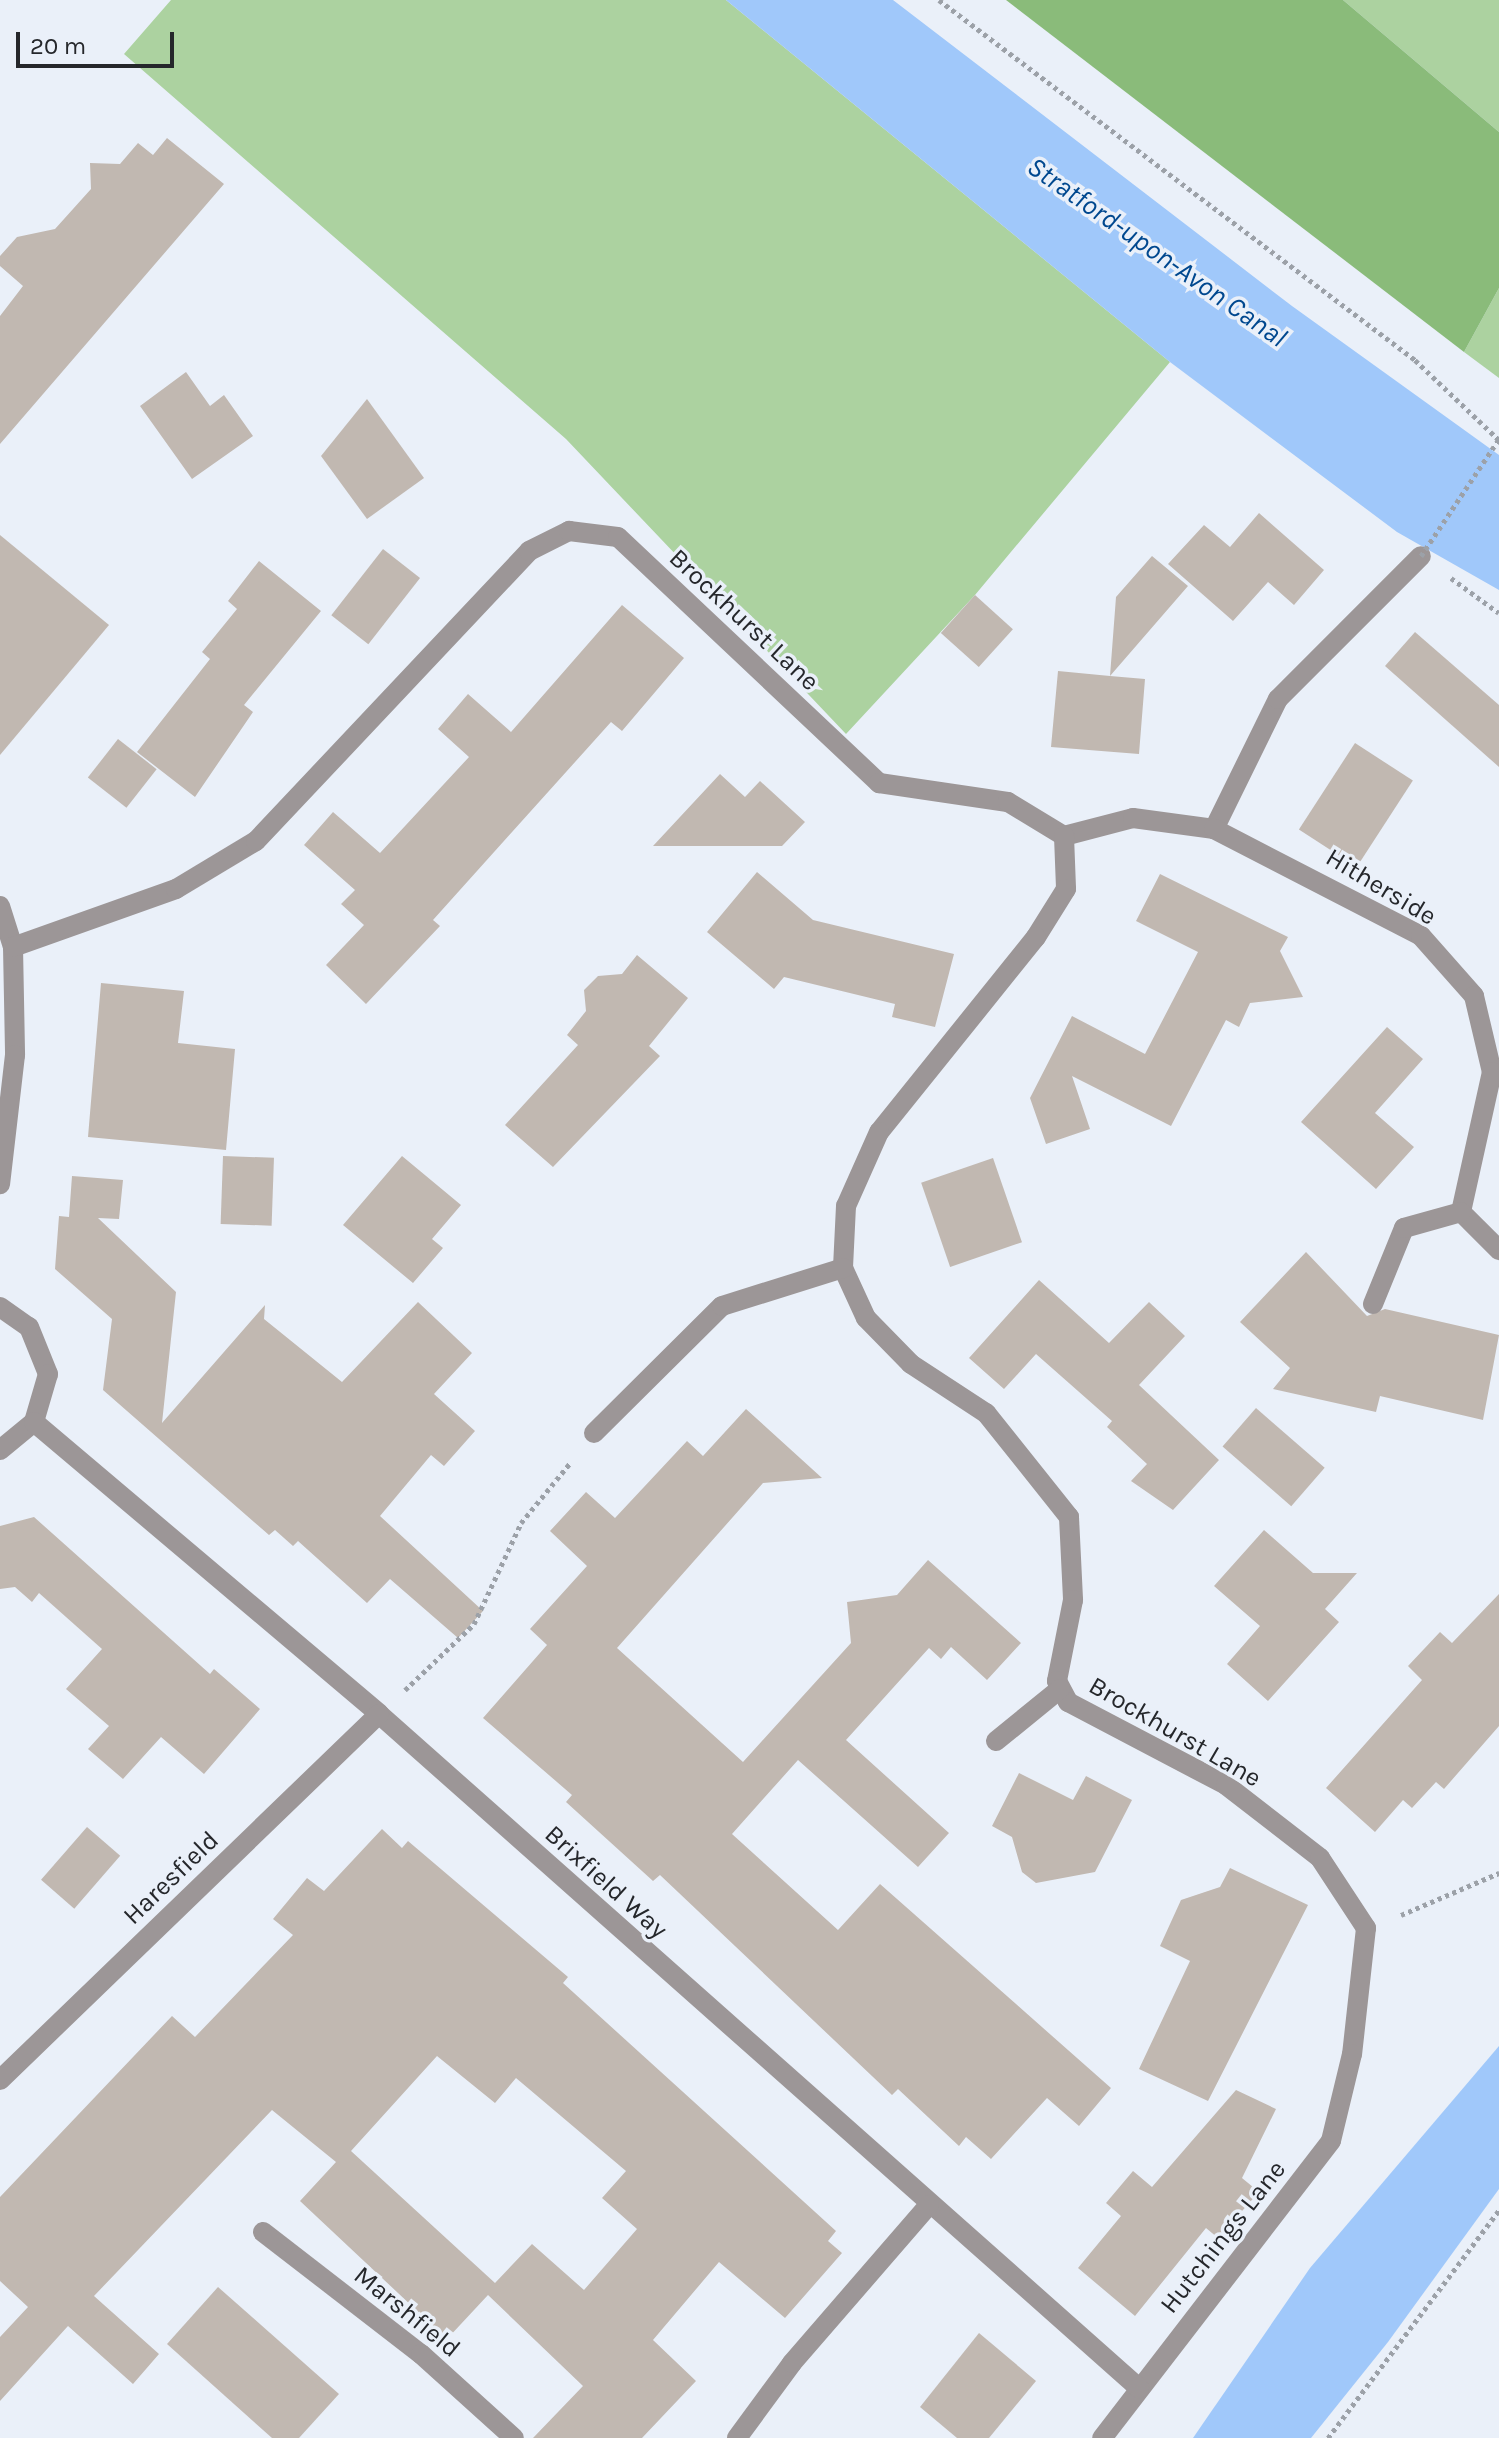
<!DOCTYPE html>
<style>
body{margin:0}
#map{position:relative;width:1499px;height:2438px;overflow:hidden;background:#eaf0f9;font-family:Karla,sans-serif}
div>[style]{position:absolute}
.green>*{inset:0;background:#acd2a0}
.forest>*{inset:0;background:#8abb7a}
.water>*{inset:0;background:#a0c8fa}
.building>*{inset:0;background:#c1b8b1;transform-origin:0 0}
.path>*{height:5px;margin-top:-2.5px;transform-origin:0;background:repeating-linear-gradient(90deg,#9ca1a8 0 4px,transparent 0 8px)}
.minor>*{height:20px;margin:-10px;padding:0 10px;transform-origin:10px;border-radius:10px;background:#9c9697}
.path-bridge>*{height:5px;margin-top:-2.5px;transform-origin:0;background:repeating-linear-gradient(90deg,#9ca1a8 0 4px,transparent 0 8px)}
span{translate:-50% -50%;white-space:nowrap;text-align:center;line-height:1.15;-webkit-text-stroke:7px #eaf0f9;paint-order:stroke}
.street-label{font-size:26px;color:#25272b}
.water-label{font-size:28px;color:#00488f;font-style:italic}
.scale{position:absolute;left:16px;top:32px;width:158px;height:36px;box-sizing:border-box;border:4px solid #25272b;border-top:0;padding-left:10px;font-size:24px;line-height:28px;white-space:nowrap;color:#25272b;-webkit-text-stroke:6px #eaf0f9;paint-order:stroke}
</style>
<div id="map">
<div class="green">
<div style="clip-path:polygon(171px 0,726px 0,1170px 362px,975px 595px,846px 734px,566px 439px,124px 54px)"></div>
<div style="clip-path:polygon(1343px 0,1499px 0,1499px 132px)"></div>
<div style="clip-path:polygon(1499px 288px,1499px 378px,1464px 352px)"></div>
</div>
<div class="forest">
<div style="clip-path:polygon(1006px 0,1343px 0,1499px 132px,1499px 288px,1464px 352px)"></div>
</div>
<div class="water">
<div style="clip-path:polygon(726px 0,893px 0,1292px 306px,1499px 455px,1499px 590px,1397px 532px,1170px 362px)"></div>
<div style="clip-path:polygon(1499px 2046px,1499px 2189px,1388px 2342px,1311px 2438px,1193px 2438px,1310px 2268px)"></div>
</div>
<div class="building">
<div style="clip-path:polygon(167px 138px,224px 184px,0 444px,0 316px,23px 286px,0 266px,0 256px,17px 237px,55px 229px,91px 189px,90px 163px,120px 164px,138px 143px,153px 155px)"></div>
<div style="clip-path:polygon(186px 372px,210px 406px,224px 395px,253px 436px,192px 479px,140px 406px)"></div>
<div style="clip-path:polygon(367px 399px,424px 478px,367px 519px,321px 456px)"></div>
<div style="clip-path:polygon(1259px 513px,1324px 570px,1294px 605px,1268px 582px,1233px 621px,1168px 564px,1204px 525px,1230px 547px)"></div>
<div style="clip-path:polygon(0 535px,109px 625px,0 755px)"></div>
<div style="left:383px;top:549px;width:47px;height:84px;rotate:38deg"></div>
<div style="clip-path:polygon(1152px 556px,1188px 586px,1110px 676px,1145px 679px,1139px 754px,1051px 747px,1058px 671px,1110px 676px,1116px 597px)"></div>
<div style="clip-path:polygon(259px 561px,321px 611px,244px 705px,253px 712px,195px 797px,137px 752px,210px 659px,202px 652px,237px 609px,228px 601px)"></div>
<div style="left:975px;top:595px;width:51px;height:51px;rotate:42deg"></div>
<div style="clip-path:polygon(622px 605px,684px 658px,622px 731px,611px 722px,433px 920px,440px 926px,366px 1004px,326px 965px,364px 925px,341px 904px,355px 890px,304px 845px,333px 812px,380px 853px,469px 757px,438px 729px,468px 694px,511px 732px)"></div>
<div style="clip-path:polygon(1415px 632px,1499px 705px,1499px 767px,1385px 666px)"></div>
<div style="left:118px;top:739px;width:49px;height:49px;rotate:38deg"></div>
<div style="left:1355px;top:743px;width:69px;height:103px;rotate:33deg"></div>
<div style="clip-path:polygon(720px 774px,745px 797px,760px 781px,805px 822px,782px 846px,653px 846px)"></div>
<div style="clip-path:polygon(757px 872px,813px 920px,954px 954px,935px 1027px,892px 1017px,895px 1004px,784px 977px,774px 989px,707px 932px)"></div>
<div style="clip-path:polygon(1160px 874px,1288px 937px,1280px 951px,1303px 997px,1250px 1003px,1239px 1027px,1226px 1020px,1171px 1126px,1072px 1076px,1090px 1129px,1046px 1144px,1030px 1098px,1072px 1016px,1145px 1054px,1198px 952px,1136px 921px)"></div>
<div style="clip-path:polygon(637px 955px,688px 998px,649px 1046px,660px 1056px,553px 1167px,505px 1125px,578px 1045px,567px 1035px,586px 1011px,584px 990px,598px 976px,622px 974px)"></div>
<div style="clip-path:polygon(101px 983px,184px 991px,178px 1043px,235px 1049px,226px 1150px,88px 1137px)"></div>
<div style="clip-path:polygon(1387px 1027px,1423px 1059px,1375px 1113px,1414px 1147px,1376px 1189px,1301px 1122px)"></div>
<div style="left:223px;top:1156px;width:51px;height:68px;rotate:2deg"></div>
<div style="clip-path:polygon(402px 1156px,461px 1205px,432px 1239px,443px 1248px,413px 1283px,343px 1225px)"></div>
<div style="left:993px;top:1158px;width:89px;height:76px;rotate:71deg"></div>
<div style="clip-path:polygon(72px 1176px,123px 1180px,119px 1219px,98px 1218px,176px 1292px,162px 1423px,265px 1305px,264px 1319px,342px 1382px,418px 1302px,472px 1353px,434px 1394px,475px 1431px,444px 1466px,431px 1455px,380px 1516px,483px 1611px,458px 1638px,390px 1579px,367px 1603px,298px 1541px,293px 1546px,275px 1530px,269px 1535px,103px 1390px,112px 1319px,55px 1269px,59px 1216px,69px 1217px)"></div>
<div style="clip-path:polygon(1306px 1252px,1367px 1316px,1385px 1309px,1499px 1335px,1483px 1420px,1380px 1396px,1376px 1412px,1273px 1389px,1290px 1368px,1240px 1322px)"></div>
<div style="clip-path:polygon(1039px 1280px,1109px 1343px,1149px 1302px,1185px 1336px,1139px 1385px,1219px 1460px,1173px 1510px,1131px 1481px,1147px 1464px,1107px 1427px,1112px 1421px,1036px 1354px,1004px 1389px,969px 1358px)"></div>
<div style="left:1256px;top:1408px;width:91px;height:51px;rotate:41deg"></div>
<div style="clip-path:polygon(746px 1409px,822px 1478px,763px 1483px,617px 1648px,743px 1762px,851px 1643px,847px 1602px,897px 1595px,928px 1560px,1021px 1643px,987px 1680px,951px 1647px,941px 1659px,929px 1648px,846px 1740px,949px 1833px,918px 1867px,798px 1760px,732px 1834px,838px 1930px,880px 1884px,1111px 2088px,1079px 2126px,1047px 2098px,991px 2159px,966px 2137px,959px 2146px,898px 2089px,892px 2095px,660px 1875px,653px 1881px,566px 1802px,572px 1795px,483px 1718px,547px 1645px,530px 1629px,587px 1566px,550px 1531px,586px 1492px,615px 1518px,687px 1441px,703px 1456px)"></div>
<div style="clip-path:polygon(34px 1517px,210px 1674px,214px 1669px,260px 1709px,204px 1774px,161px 1737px,123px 1779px,88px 1749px,109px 1726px,66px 1689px,102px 1649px,39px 1593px,32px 1602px,15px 1587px,0 1589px,0 1526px)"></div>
<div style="clip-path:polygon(1264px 1530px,1313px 1573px,1357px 1573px,1325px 1609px,1339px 1622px,1268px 1701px,1227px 1664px,1260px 1626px,1214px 1586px)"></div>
<div style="clip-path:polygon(1499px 1594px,1499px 1726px,1444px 1789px,1436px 1782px,1412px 1808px,1403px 1800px,1375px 1832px,1326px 1788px,1422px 1680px,1408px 1666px,1440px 1632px,1452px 1643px)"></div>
<div style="clip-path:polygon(1019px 1773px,1073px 1800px,1086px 1776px,1132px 1800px,1095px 1872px,1036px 1883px,1022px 1872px,1012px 1837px,992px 1826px)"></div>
<div style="left:87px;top:1827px;width:44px;height:70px;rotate:41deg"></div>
<div style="clip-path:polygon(evenodd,382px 1829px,402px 1848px,408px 1841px,568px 1977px,563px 1983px,836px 2231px,828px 2241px,842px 2253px,785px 2318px,719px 2262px,653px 2340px,696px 2381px,642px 2438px,533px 2438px,583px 2386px,488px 2295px,447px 2339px,300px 2201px,336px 2162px,272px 2110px,94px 2296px,159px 2354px,133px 2384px,68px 2326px,0 2401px,0 2337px,28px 2307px,0 2281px,0 2197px,172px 2016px,195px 2037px,293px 1935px,273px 1919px,307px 1878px,324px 1891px,382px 1829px,437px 2056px,495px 2103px,516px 2078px,626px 2171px,602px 2198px,637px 2229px,584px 2290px,532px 2244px,495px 2283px,351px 2151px,437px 2056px)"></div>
<div style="clip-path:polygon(1230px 1868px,1308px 1905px,1208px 2101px,1139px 2069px,1190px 1961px,1160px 1946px,1181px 1900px,1220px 1887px)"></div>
<div style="clip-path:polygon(1236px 2090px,1276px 2109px,1242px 2178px,1259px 2192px,1218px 2238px,1206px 2228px,1135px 2316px,1078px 2268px,1121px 2216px,1106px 2203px,1133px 2171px,1152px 2187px)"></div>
<div style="clip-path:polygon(218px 2287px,339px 2394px,299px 2438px,272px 2438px,167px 2344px)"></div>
<div style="clip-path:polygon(979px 2333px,1036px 2381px,989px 2438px,957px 2438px,920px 2407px)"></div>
</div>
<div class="path">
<div style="left:939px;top:0;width:597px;rotate:37.1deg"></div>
<div style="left:1415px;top:360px;width:116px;rotate:43.6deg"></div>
<div style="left:1451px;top:578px;width:59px;rotate:36.1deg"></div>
<div style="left:405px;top:1690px;width:95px;rotate:-43.7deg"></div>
<div style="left:474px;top:1624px;width:111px;rotate:-65deg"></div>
<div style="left:521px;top:1523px;width:79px;rotate:-50.7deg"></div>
<div style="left:1401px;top:1915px;width:107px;rotate:-23.2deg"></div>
<div style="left:1328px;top:2438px;width:285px;rotate:-53.1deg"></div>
</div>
<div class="minor">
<div style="left:1214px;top:829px;width:145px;rotate:-63.8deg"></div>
<div style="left:1278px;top:699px;width:202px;rotate:-45deg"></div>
<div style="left:1064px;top:836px;width:71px;rotate:-14.6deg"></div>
<div style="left:1133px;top:818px;width:82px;rotate:7.7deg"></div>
<div style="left:1214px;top:829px;width:233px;rotate:27.3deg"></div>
<div style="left:1421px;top:936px;width:80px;rotate:48.5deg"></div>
<div style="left:1474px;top:996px;width:78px;rotate:76.7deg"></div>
<div style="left:1492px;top:1072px;width:143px;rotate:102.5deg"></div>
<div style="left:1461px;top:1212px;width:54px;rotate:45deg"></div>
<div style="left:0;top:906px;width:43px;rotate:72.4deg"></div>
<div style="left:13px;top:947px;width:108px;rotate:88.9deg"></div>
<div style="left:15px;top:1055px;width:130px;rotate:96.6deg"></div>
<div style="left:13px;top:947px;width:173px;rotate:-19.6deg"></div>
<div style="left:176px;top:889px;width:93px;rotate:-31deg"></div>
<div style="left:256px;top:841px;width:398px;rotate:-46.7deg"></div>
<div style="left:529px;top:551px;width:45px;rotate:-26.6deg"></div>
<div style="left:569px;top:531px;width:49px;rotate:7deg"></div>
<div style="left:618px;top:537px;width:359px;rotate:43.3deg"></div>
<div style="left:879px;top:783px;width:130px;rotate:8.4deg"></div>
<div style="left:1008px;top:802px;width:66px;rotate:31.3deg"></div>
<div style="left:1064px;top:836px;width:53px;rotate:87.8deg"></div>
<div style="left:1066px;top:889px;width:57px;rotate:122deg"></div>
<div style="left:1036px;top:937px;width:250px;rotate:128.8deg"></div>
<div style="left:879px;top:1132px;width:81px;rotate:114deg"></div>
<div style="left:846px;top:1206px;width:62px;rotate:92.8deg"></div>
<div style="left:843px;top:1268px;width:55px;rotate:65.3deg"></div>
<div style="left:866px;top:1318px;width:64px;rotate:45.6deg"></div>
<div style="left:911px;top:1364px;width:90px;rotate:33.2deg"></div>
<div style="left:986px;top:1413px;width:133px;rotate:51.4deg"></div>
<div style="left:1069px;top:1517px;width:83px;rotate:87.2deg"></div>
<div style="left:1073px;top:1600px;width:83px;rotate:101.2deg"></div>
<div style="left:1057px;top:1681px;width:24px;rotate:62deg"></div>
<div style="left:1068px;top:1702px;width:178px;rotate:27.7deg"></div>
<div style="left:1226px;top:1785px;width:119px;rotate:37.8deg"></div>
<div style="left:1320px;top:1858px;width:84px;rotate:56.7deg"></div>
<div style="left:1366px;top:1928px;width:127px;rotate:96.3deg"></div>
<div style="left:1352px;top:2054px;width:89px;rotate:103.6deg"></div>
<div style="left:1331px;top:2141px;width:375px;rotate:127.6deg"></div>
<div style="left:1373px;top:1304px;width:82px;rotate:-67.8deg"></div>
<div style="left:1404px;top:1228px;width:59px;rotate:-15.7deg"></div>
<div style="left:0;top:1307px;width:35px;rotate:35deg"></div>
<div style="left:29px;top:1327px;width:51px;rotate:68deg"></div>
<div style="left:48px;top:1374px;width:50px;rotate:106.3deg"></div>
<div style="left:34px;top:1422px;width:44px;rotate:140.5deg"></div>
<div style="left:34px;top:1422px;width:452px;rotate:40.2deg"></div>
<div style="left:379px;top:1714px;width:1016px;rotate:41.57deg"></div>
<div style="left:594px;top:1433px;width:180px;rotate:-44.8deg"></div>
<div style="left:722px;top:1306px;width:127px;rotate:-17.4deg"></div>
<div style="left:996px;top:1741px;width:82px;rotate:-39.1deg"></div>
<div style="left:0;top:2080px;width:527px;rotate:-44deg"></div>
<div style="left:263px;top:2232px;width:200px;rotate:37.7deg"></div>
<div style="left:421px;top:2354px;width:125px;rotate:42.1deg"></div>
<div style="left:737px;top:2438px;width:93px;rotate:-53.7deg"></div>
<div style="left:792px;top:2363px;width:209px;rotate:-49.1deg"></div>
</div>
<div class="path-bridge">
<div style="left:1421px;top:556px;width:141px;rotate:-56.3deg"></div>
</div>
<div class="street-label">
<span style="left:744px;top:620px;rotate:43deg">Brockhurst Lane</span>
<span style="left:1381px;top:887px;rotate:31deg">Hitherside</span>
<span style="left:1175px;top:1732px;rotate:30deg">Brockhurst Lane</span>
<span style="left:171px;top:1878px;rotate:-44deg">Haresfield</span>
<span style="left:606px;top:1882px;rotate:42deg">Brixfield Way</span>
<span style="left:1223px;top:2237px;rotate:-52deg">Hutchings Lane</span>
<span style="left:407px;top:2312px;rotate:39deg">Marshfield</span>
</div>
<div class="water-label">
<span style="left:1157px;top:252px;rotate:35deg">Stratford-upon-Avon Canal</span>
</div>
<div class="scale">20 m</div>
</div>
